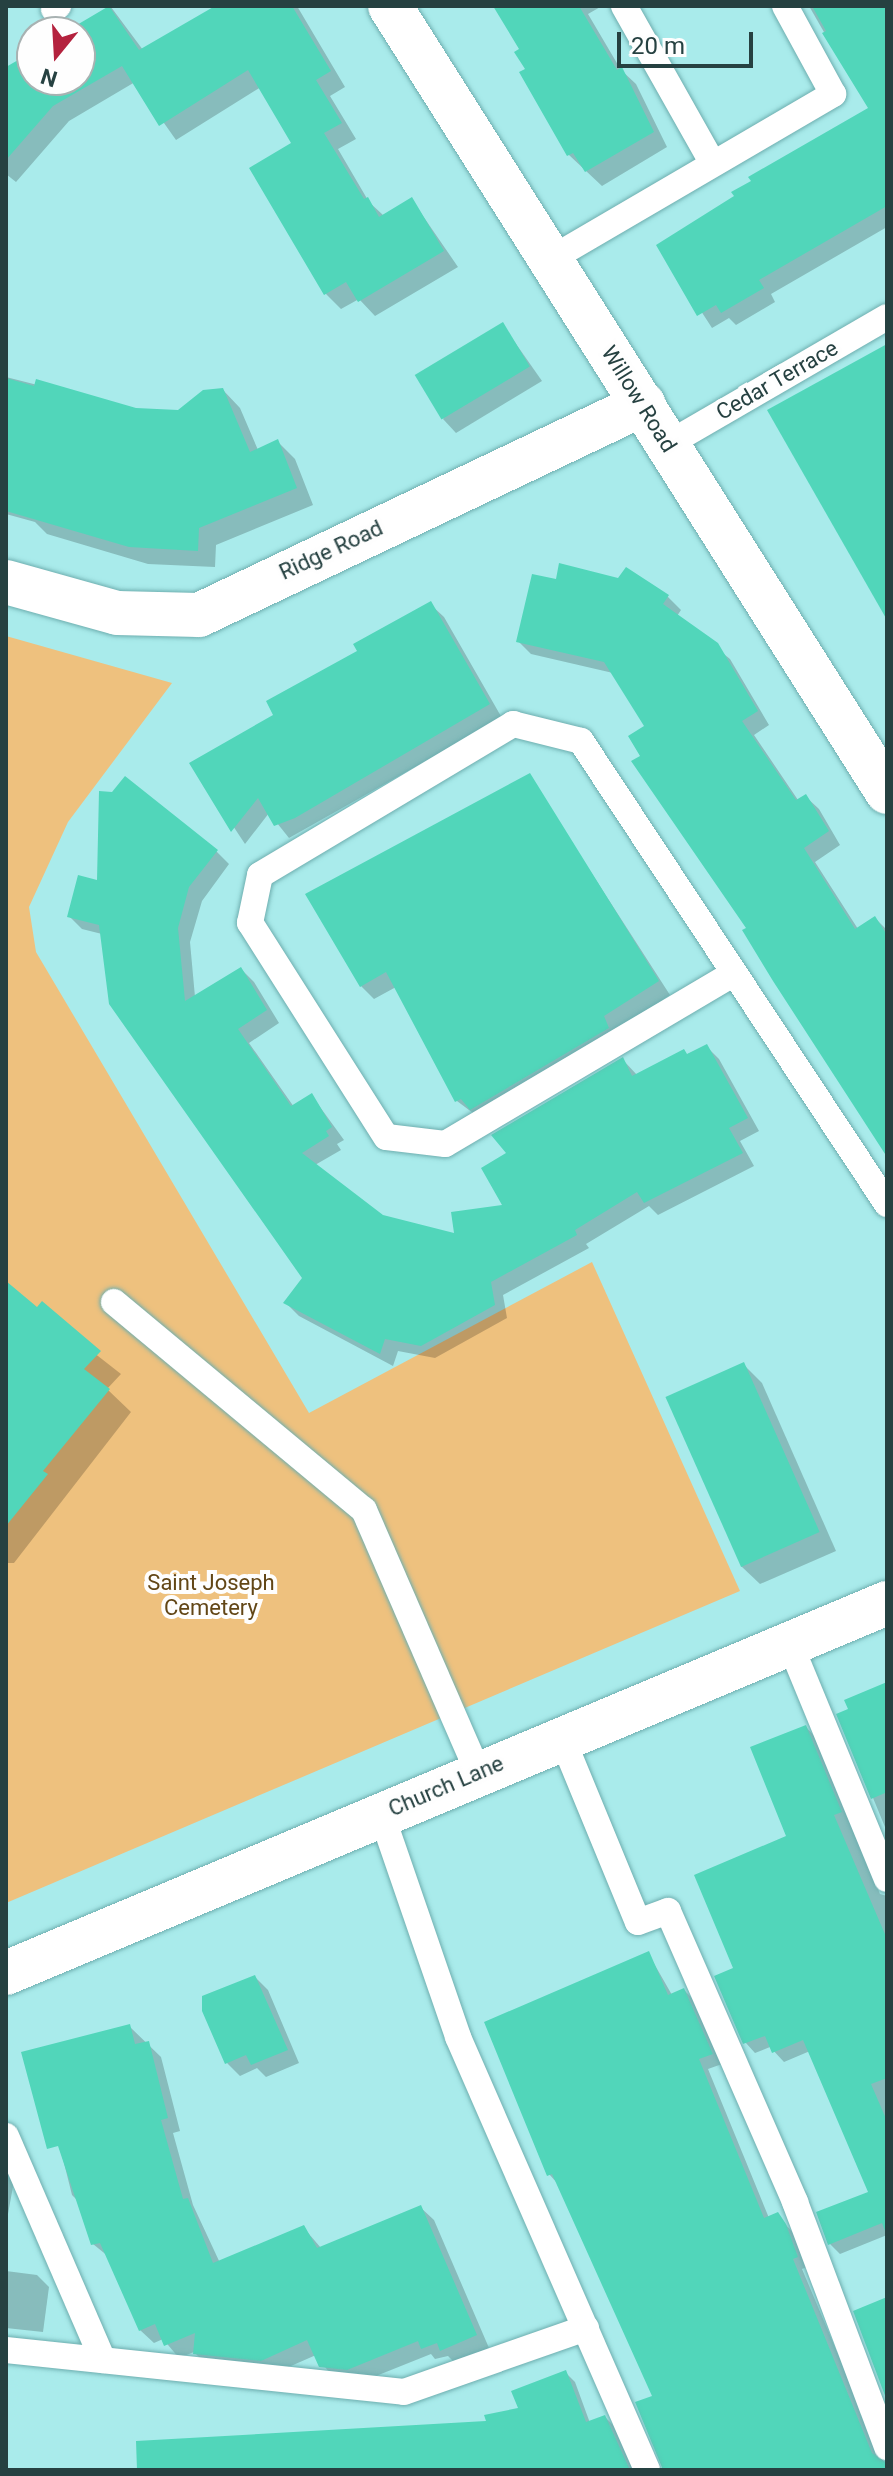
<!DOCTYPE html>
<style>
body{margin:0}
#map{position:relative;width:893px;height:2476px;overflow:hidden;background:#a9ebeb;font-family:Roboto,sans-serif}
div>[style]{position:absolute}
.green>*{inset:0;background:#eec17e}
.shadow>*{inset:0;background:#0003}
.building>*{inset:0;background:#51d6ba;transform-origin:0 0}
.roads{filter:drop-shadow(0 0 2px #6eaeaf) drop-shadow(0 0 2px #6eaeaf)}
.lane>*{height:26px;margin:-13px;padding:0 13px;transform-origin:13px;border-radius:13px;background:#fff}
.street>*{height:44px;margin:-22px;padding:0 22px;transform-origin:22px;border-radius:22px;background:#fff}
.secondary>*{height:44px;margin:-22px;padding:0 22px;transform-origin:22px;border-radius:22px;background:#fff}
span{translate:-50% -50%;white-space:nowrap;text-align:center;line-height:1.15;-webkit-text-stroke:8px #fefefe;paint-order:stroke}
.street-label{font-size:22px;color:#264141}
.park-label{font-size:22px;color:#624616}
.frame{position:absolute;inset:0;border:8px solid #264141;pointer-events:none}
.north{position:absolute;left:16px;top:16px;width:80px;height:80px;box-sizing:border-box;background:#fefefe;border:2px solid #a8b2b2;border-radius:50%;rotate:198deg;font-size:22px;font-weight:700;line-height:32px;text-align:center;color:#264141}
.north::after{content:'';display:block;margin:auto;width:28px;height:36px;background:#b4223e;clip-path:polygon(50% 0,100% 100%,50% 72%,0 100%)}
.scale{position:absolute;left:617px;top:32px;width:136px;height:36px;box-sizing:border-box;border:4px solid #264141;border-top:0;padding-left:10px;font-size:24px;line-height:28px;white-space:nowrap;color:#264141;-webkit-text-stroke:6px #fefefe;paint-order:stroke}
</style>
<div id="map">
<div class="green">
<div style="clip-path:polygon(6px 636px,172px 683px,68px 822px,29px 907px,36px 952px,309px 1413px,592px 1262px,740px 1591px,6px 1903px)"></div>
</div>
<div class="shadow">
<div style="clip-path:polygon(219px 6px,297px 6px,345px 87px,330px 96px,356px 139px,338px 149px,369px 202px,383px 215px,412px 200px,458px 267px,375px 316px,359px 299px,341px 309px,326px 294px,294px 144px,261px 87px,176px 140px,135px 82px,69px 121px,16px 182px,6px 174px,6px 69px,32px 54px,32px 80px,80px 80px,80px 32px,69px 32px,111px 7px,143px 50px)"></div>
<div style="clip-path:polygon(496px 6px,602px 6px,588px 14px,621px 70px,636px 84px,667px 147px,602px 186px,569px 155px,522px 73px,528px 70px,521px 50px)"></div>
<div style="clip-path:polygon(809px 6px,887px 6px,887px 45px,836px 53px)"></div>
<div style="clip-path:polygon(887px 99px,887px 227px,771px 294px,775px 302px,736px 325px,729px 318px,712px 328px,659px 246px)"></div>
<div style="clip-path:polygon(502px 324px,542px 381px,456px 433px,443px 419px)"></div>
<div style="clip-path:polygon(6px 377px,136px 410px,178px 412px,223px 390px,240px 408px,258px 450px,278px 442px,295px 459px,313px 505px,216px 545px,215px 567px,148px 564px,47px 534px,35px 522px,6px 514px)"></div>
<div style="clip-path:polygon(626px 569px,668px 597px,681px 610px,677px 616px,730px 659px,769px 725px,754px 735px,798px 800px,805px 796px,819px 809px,840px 845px,815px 862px,858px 929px,875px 918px,887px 930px,887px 1148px,749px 928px,647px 726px,613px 673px,531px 654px,518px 641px,557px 581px,619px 580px)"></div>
<div style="clip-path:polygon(430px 604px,444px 617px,502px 718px,289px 838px,269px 813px,245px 844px,192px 764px,275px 715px)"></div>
<div style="clip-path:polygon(529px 776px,670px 995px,485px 1122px,457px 1101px,396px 987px,374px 999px,361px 986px)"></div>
<div style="clip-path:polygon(216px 851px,229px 864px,202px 901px,190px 942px,195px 997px,241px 969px,254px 982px,279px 1023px,249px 1043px,294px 1107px,312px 1096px,344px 1140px,337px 1144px,341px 1150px,315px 1165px,382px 1216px,457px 1236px,505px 1206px,509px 1154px,623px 1060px,638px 1076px,706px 1046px,719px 1059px,759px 1131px,740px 1141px,754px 1166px,658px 1215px,649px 1206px,586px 1244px,589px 1248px,503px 1295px,507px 1318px,435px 1358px,398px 1351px,393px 1366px,299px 1316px,286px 1303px,304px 1278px,102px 934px,82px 929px,69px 916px,99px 883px)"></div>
<div style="clip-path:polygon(6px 1284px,121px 1374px,107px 1389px,131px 1412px,14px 1563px,6px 1563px)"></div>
<div style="clip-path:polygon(743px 1364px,762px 1383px,836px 1551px,760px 1584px,741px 1566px)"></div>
<div style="clip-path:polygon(887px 1687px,887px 1832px,839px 1715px)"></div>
<div style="clip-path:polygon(806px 1727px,816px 1738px,880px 1894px,887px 1896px,887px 2235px,840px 2254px,830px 2244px,871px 2193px,810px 2051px,784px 2062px,770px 2047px,755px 2053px,745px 2042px,735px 1969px,788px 1837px)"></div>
<div style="clip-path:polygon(648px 1953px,672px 1995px,684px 1990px,694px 2000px,722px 2064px,708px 2069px,769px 2218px,777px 2215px,796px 2236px,807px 2267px,802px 2269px,887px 2470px,666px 2470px,655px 2397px,558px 2184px,549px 2174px)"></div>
<div style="clip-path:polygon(255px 1977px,268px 1990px,299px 2063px,266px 2077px,257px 2068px,240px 2076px,227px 2063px)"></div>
<div style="clip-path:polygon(129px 2026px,161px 2057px,180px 2131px,173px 2133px,193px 2205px,220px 2263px,303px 2227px,321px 2248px,420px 2207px,434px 2220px,489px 2348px,455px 2363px,448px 2356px,435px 2359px,431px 2354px,361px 2382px,335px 2380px,316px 2355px,275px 2373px,208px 2366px,194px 2352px,179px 2358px,163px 2339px,154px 2343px,140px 2330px,109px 2257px,93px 2244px,83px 2206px,72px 2195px,36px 2051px)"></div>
<div style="clip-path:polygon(6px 2162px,14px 2181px,6px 2225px)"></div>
<div style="clip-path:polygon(6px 2271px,37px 2275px,49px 2287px,43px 2332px,6px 2328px)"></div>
<div style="clip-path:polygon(566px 2373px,575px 2382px,590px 2423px,605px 2417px,614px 2426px,634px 2470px,474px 2470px,488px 2423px,521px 2409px)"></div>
</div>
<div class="building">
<div style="clip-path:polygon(109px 6px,139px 50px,215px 6px,292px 6px,331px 71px,316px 80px,342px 123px,324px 133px,364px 199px,368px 197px,379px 217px,412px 197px,444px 251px,358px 302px,346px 282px,324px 295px,249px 168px,291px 143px,248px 70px,159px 126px,122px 66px,53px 106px,6px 160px,6px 67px,32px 52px,32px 80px,80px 80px,80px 32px,65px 32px)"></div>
<div style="clip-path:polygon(493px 6px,579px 6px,617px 70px,622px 67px,654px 132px,585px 172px,573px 153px,567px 156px,519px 72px,525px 69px,514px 52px,519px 49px)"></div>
<div style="clip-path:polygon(812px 6px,887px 6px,887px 206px,759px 280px,764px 288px,721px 313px,716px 305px,697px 316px,656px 245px,734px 196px,731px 192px,751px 181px,748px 177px,868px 108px,822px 33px,826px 31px)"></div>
<div style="left:503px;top:322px;width:52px;height:103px;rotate:59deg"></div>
<div style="clip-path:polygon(887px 344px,887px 620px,767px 410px)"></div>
<div style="clip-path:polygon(6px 378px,34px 386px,36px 379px,136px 408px,178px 410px,203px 390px,223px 388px,250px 452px,278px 439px,297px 488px,199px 528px,198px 551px,129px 547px,6px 511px)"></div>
<div style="clip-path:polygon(559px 563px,618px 578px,626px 567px,669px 595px,663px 604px,718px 643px,758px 711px,742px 721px,796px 800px,806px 794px,829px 831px,804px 848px,855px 929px,875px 916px,887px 935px,887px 1157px,773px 981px,742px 930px,746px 928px,631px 761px,640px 756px,628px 736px,644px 726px,604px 662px,516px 642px,532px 574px,556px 579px)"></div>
<div style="clip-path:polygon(431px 601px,490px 704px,295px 818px,274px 826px,258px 798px,231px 832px,189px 763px,273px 715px,266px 701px,357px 651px,353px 644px)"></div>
<div style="clip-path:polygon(530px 773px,659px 981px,604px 1016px,609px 1028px,470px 1110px,461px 1099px,455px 1102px,386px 972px,360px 987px,305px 894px)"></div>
<div style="clip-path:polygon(125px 776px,218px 850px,189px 887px,178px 928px,185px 1001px,241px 967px,267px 1010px,238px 1029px,291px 1106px,312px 1093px,332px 1127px,326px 1131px,329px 1136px,302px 1153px,383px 1215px,454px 1233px,451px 1212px,502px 1205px,481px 1168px,506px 1153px,491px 1135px,623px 1057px,632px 1076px,684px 1049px,687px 1054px,707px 1044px,748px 1118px,729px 1128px,743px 1153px,644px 1203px,637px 1192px,575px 1230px,577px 1235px,491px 1282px,495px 1305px,421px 1346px,385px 1339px,380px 1354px,283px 1303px,302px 1278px,109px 1004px,99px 925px,67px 917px,78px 875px,97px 880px,99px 791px,112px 792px)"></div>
<div style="clip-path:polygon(6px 1281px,37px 1307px,42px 1301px,101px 1351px,84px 1369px,110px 1389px,43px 1471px,48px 1474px,6px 1526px)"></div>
<div style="left:744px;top:1362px;width:186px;height:86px;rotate:66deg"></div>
<div style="clip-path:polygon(887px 1682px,887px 1799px,885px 1793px,871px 1799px,836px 1714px,848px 1709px,844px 1700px)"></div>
<div style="clip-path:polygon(806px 1725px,842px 1812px,834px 1815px,887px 1939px,887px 2078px,871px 2084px,887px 2121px,887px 2236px,882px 2223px,828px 2245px,816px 2212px,868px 2192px,803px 2040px,772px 2053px,765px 2036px,743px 2044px,714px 1976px,733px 1968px,694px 1875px,786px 1836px,750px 1747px)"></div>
<div style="clip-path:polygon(649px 1951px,668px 1995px,684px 1988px,713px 2054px,699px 2059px,764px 2218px,778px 2212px,786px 2224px,798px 2257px,793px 2259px,872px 2453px,887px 2463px,887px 2470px,663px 2470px,635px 2402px,652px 2396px,552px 2174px,547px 2176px,484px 2022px)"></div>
<div style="clip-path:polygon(255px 1975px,288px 2050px,251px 2065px,246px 2055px,225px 2064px,202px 2011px,202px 1996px)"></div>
<div style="clip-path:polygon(130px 2024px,135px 2044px,149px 2041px,168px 2118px,161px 2120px,183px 2199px,188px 2198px,213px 2263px,304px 2225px,317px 2248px,421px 2205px,477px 2335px,440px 2351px,437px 2343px,421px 2349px,418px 2341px,347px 2370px,319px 2367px,307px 2340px,261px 2361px,193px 2354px,195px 2333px,164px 2346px,155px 2324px,139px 2331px,100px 2243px,91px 2245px,58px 2146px,47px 2149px,21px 2052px)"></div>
<div style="clip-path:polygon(887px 2297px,887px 2401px,853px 2311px)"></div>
<div style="clip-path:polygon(566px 2370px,586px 2422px,605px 2415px,630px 2470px,137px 2470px,136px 2441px,486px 2421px,484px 2415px,518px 2408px,511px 2391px)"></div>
</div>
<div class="roads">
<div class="lane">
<div style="left:624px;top:6px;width:181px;rotate:60.6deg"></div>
<div style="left:54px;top:9px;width:5px;rotate:-37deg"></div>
<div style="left:551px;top:259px;width:327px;rotate:-30.3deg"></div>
<div style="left:833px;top:94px;width:100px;rotate:-118.6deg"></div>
<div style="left:668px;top:444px;width:253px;rotate:-30.1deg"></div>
<div style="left:731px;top:975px;width:332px;rotate:149.4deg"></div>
<div style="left:445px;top:1144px;width:59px;rotate:-173.2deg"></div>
<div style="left:386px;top:1137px;width:254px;rotate:-122.4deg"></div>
<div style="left:250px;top:923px;width:49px;rotate:-78.2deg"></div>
<div style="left:260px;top:875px;width:295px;rotate:-30.8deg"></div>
<div style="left:513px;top:724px;width:70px;rotate:14deg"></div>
<div style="left:581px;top:741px;width:555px;rotate:56.54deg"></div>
<div style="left:114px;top:1302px;width:325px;rotate:39.8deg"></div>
<div style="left:364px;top:1510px;width:286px;rotate:66.5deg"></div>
<div style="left:790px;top:1644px;width:254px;rotate:67.6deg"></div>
<div style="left:562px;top:1738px;width:199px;rotate:67.6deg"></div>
<div style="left:638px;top:1922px;width:32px;rotate:-20deg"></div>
<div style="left:668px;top:1911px;width:318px;rotate:66.4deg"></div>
<div style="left:795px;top:2202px;width:262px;rotate:69.4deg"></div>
<div style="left:381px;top:1813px;width:237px;rotate:71deg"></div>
<div style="left:458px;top:2037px;width:472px;rotate:66.4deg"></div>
<div style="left:6px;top:2136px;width:244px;rotate:66.6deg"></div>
<div style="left:6px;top:2350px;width:400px;rotate:6deg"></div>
<div style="left:404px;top:2392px;width:193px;rotate:-19.4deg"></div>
</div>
<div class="street">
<div style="left:390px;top:6px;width:930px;rotate:57.69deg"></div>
<div style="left:6px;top:582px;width:115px;rotate:15.6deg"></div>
<div style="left:117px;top:613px;width:82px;rotate:1.4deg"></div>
<div style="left:199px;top:615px;width:492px;rotate:-25.4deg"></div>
</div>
<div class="secondary">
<div style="left:6px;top:1973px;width:956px;rotate:-22.78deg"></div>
</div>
</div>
<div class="street-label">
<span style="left:777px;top:380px;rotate:-30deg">Cedar Terrace</span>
<span style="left:639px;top:399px;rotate:58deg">Willow Road</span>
<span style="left:331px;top:550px;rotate:-25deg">Ridge Road</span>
<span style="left:446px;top:1786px;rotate:-23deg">Church Lane</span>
</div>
<div class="park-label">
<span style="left:211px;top:1595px">Saint Joseph<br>Cemetery</span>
</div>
<div class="frame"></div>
<div class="north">N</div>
<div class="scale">20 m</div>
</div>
